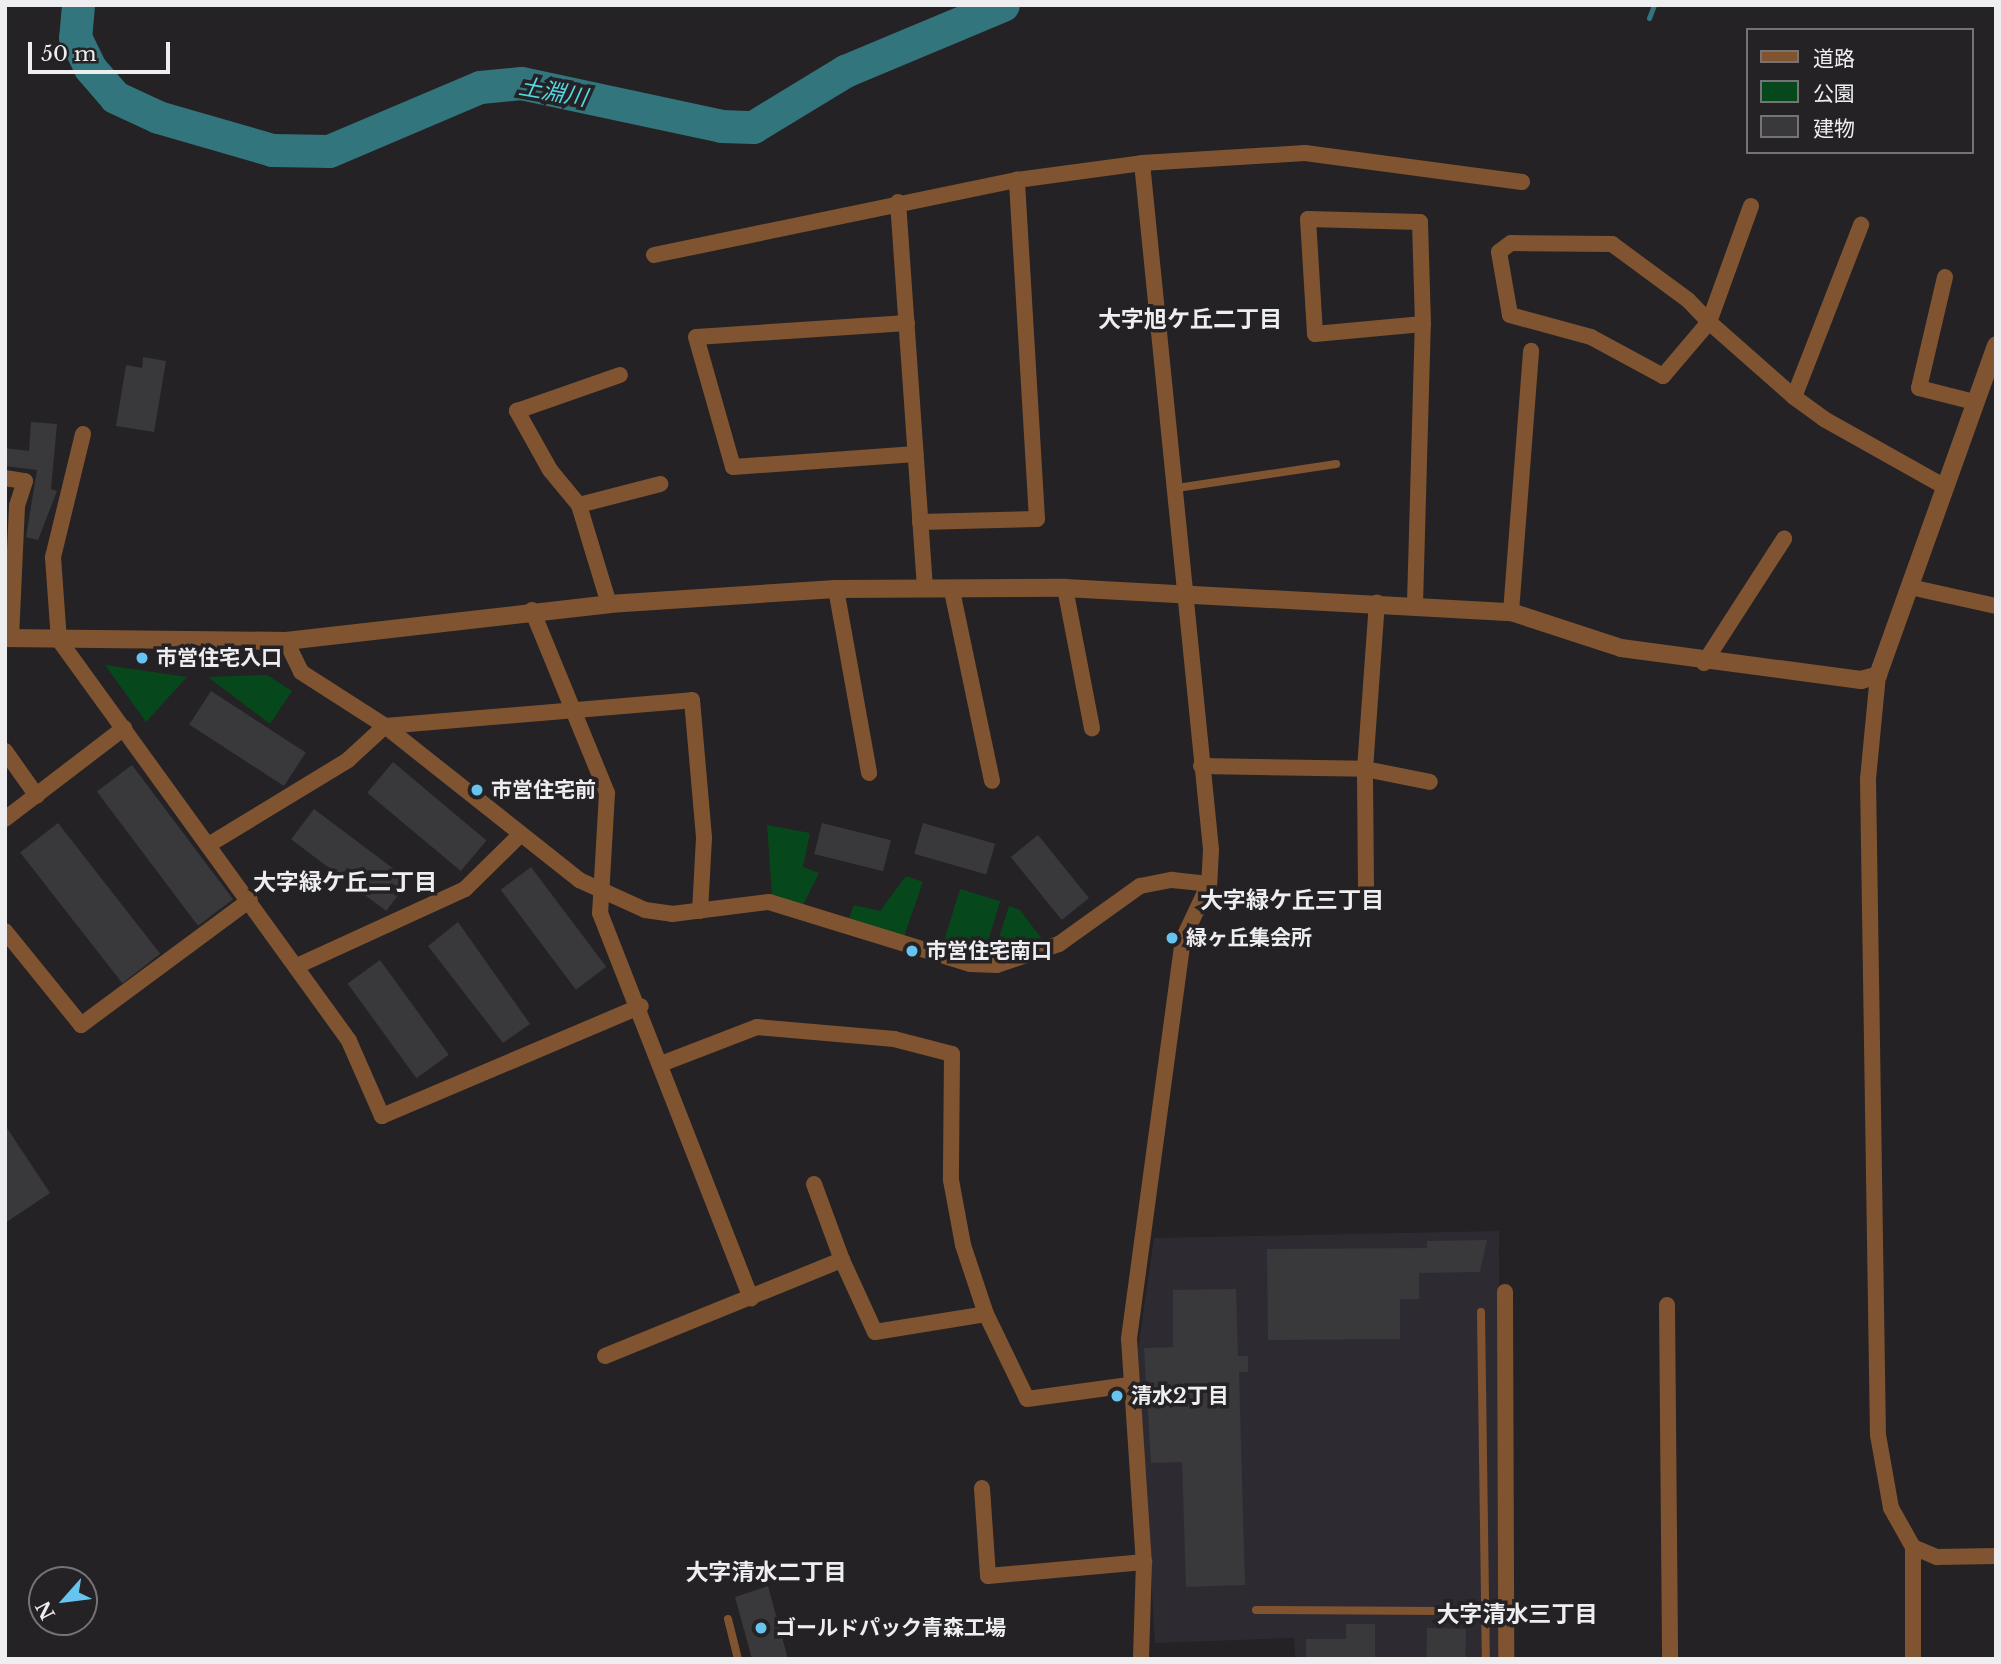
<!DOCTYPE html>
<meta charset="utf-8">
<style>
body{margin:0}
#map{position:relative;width:2001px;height:1664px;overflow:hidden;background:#242225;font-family:"Libre Baskerville","Noto Sans JP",serif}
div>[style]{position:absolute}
.built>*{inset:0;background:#2e2a32}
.green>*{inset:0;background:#07471c;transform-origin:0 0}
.stream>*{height:5px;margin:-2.5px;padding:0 2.5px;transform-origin:2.5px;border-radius:2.5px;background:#32757c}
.river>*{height:33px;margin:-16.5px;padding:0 16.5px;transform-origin:16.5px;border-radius:16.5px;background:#32757c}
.building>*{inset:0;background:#39383b;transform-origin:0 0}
.service>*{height:8px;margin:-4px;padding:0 4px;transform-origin:4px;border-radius:4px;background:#805430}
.minor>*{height:16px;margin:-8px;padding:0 8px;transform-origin:8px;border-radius:8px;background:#805430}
.tertiary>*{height:18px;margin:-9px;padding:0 9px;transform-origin:9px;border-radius:9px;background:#805430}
.dots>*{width:19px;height:19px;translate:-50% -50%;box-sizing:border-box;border:4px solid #242225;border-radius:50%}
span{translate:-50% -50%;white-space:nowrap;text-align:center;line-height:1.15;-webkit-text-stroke:7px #242225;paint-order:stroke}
.poi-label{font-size:21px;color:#eeedef;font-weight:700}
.left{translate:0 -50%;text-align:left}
.water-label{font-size:23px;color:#54d7e4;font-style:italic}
.neighbourhood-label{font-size:23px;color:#eeedef;font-weight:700}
.frame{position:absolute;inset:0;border:7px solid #eeedef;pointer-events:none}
.legend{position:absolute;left:1746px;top:28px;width:228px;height:126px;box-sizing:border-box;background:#242225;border:2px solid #757376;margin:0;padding:9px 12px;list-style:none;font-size:21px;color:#eeedef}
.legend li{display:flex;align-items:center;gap:14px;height:35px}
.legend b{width:35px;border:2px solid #757376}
.north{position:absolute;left:28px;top:1566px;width:70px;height:70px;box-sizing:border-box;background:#242225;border:2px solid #757376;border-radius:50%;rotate:242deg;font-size:19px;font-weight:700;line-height:28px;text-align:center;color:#eeedef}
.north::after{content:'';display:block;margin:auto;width:24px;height:32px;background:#67c4f0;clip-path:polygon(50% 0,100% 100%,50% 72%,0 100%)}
.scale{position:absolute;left:28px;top:42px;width:142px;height:32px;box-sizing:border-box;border:4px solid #eeedef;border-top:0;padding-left:9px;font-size:21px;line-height:24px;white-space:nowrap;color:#eeedef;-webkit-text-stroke:5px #242225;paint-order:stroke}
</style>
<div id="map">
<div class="built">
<div style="clip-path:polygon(1499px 1231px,1500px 1659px,1295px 1659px,1294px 1638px,1155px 1643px,1138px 1350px,1154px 1238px)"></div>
</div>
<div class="green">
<div style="clip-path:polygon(105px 665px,187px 677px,146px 722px)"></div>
<div style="clip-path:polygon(267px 675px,292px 691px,270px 724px,208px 677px)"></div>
<div style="clip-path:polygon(767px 825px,810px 833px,803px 867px,819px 873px,803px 905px,772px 895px)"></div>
<div style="clip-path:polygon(906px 876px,923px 882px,903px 939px,847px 923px,854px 905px,880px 911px)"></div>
<div style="left:960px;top:889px;width:42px;height:65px;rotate:17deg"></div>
<div style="clip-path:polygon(1009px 906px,1020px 910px,1045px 943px,992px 959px)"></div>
</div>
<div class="stream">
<div style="left:1649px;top:18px;width:14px;rotate:-69deg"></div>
</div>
<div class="river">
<div style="left:78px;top:5px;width:32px;rotate:95deg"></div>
<div style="left:75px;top:37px;width:34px;rotate:64deg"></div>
<div style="left:90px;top:68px;width:38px;rotate:49deg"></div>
<div style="left:115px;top:97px;width:47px;rotate:24.9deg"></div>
<div style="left:158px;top:117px;width:119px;rotate:16.1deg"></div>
<div style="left:272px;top:150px;width:57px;rotate:1deg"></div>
<div style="left:329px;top:151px;width:164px;rotate:-23deg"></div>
<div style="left:480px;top:87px;width:41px;rotate:-5.6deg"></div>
<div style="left:521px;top:83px;width:205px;rotate:12.1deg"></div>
<div style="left:721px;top:126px;width:32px;rotate:2deg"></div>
<div style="left:753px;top:127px;width:108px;rotate:-31.3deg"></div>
<div style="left:845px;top:71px;width:171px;rotate:-22.7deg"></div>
</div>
<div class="building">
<div style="clip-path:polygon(143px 357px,166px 361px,154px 432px,116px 426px,126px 365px,142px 368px)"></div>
<div style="clip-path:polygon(31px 422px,57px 424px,51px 489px,57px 491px,38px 540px,26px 537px,37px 470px,5px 466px,5px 448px,29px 451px)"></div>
<div style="left:211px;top:691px;width:113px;height:40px;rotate:33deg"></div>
<div style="left:393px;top:762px;width:122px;height:40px;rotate:40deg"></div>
<div style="left:132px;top:765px;width:168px;height:44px;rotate:53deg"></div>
<div style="left:314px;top:809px;width:119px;height:38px;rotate:37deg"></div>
<div style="left:58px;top:823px;width:166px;height:48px;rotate:52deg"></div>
<div style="left:822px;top:823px;width:71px;height:32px;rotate:14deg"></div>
<div style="left:923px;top:823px;width:75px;height:32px;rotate:16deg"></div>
<div style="left:1038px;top:835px;width:81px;height:35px;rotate:51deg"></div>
<div style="left:531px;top:867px;width:125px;height:38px;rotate:53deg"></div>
<div style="clip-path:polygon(458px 922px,530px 1024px,503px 1043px,428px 946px)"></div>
<div style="left:380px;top:960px;width:117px;height:40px;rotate:54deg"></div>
<div style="clip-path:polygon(5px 1125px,50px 1193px,5px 1223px)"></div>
<div style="clip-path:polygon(1487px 1240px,1480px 1272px,1419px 1273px,1419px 1299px,1400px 1299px,1400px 1339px,1268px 1340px,1267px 1249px,1427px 1248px,1427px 1241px)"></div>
<div style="clip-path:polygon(1236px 1289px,1238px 1356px,1248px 1356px,1248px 1372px,1239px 1372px,1245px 1585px,1186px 1587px,1182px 1462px,1151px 1463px,1144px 1348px,1173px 1347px,1173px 1290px)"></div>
<div style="clip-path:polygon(768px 1586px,788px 1659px,752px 1659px,735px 1597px)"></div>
<div style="clip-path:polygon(1346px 1624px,1375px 1624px,1375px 1659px,1306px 1659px,1306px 1639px,1346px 1639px)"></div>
<div style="left:1427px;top:1628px;width:39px;height:31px;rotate:1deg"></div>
</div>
<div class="service">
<div style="left:1177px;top:488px;width:161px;rotate:-8.6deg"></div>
<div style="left:1481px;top:1312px;width:347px;rotate:89.2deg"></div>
<div style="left:1256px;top:1610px;width:229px;rotate:0.3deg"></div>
<div style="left:728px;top:1619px;width:41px;rotate:76deg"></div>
</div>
<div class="minor">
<div style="left:1142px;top:163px;width:163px;rotate:-3.5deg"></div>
<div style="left:1305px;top:153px;width:219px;rotate:7.6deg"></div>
<div style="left:898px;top:202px;width:387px;rotate:86deg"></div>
<div style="left:1751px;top:206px;width:123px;rotate:109.9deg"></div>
<div style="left:1709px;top:322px;width:71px;rotate:130.4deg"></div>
<div style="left:1663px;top:376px;width:82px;rotate:-151.6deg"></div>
<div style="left:1591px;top:337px;width:84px;rotate:-164.8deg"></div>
<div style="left:1510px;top:315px;width:64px;rotate:-99.9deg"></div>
<div style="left:1499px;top:252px;width:15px;rotate:-37deg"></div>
<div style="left:1511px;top:243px;width:101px;rotate:0.6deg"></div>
<div style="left:1612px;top:244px;width:94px;rotate:36.4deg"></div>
<div style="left:1688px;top:300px;width:30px;rotate:46deg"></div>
<div style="left:1709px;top:322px;width:113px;rotate:41.4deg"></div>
<div style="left:1794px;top:397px;width:37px;rotate:36deg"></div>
<div style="left:1824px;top:419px;width:139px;rotate:29.3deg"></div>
<div style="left:654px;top:255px;width:371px;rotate:-11.7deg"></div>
<div style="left:1017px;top:180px;width:126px;rotate:-7.7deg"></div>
<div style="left:1142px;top:163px;width:690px;rotate:84.26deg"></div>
<div style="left:1211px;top:850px;width:34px;rotate:93deg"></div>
<div style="left:1209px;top:884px;width:61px;rotate:115.3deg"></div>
<div style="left:1183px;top:939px;width:404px;rotate:97.7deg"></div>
<div style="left:1129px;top:1339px;width:224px;rotate:86.2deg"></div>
<div style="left:1144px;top:1562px;width:97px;rotate:91.8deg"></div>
<div style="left:1945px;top:277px;width:114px;rotate:103.2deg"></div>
<div style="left:1919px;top:388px;width:57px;rotate:14.3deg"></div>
<div style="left:907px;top:323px;width:211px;rotate:176.2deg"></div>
<div style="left:696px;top:337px;width:135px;rotate:74.1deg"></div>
<div style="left:733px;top:467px;width:183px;rotate:-4.1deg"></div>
<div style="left:1794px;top:397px;width:185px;rotate:-68.7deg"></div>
<div style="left:83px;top:434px;width:127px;rotate:103.7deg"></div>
<div style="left:53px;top:557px;width:83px;rotate:85.9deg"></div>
<div style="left:59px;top:640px;width:495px;rotate:54.1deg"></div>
<div style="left:349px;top:1041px;width:82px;rotate:66.3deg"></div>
<div style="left:382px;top:1116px;width:281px;rotate:-23deg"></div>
<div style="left:5px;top:478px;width:20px;rotate:9deg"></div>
<div style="left:25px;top:481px;width:26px;rotate:108deg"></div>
<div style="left:17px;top:506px;width:132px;rotate:92.6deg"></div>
<div style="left:579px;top:505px;width:84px;rotate:-14.5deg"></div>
<div style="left:920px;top:522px;width:117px;rotate:-1.5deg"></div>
<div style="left:1037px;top:519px;width:340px;rotate:-93.4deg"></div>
<div style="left:1910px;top:587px;width:88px;rotate:12.5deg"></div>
<div style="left:1065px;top:588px;width:143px;rotate:79.1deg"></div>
<div style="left:836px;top:589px;width:187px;rotate:79.8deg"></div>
<div style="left:952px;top:591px;width:194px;rotate:78.1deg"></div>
<div style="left:609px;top:604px;width:103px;rotate:-106.9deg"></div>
<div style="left:579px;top:505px;width:45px;rotate:-129.6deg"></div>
<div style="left:550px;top:470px;width:68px;rotate:-119.2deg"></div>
<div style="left:517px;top:411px;width:109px;rotate:-19.3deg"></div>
<div style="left:1415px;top:604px;width:280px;rotate:-88.4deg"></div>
<div style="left:1423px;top:324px;width:102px;rotate:-91.7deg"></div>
<div style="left:1420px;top:222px;width:112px;rotate:-178.5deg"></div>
<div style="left:1308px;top:219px;width:115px;rotate:86.5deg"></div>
<div style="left:1315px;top:334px;width:108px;rotate:-5.3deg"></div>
<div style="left:532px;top:610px;width:198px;rotate:67.7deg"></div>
<div style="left:607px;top:793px;width:120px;rotate:93.3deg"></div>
<div style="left:600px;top:913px;width:414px;rotate:68.6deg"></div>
<div style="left:1511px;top:612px;width:262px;rotate:-85.6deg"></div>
<div style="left:286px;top:641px;width:34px;rotate:64deg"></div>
<div style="left:301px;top:672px;width:100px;rotate:32.7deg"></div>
<div style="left:385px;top:726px;width:248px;rotate:38.4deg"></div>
<div style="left:579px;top:880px;width:72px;rotate:24.4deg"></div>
<div style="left:645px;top:910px;width:27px;rotate:8deg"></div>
<div style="left:672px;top:914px;width:98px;rotate:-7.1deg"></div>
<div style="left:769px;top:902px;width:210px;rotate:17.1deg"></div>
<div style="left:970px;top:964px;width:27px;rotate:2deg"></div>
<div style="left:997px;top:965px;width:65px;rotate:-18.7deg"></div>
<div style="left:1059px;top:944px;width:100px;rotate:-35.6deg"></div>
<div style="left:1140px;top:886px;width:33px;rotate:-11deg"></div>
<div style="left:1172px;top:880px;width:37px;rotate:6deg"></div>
<div style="left:1704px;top:663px;width:148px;rotate:-57.2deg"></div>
<div style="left:1878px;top:675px;width:104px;rotate:95.5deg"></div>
<div style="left:1868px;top:779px;width:656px;rotate:89.13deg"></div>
<div style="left:1878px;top:1435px;width:74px;rotate:79.9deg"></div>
<div style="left:1891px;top:1508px;width:45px;rotate:60.6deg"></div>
<div style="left:1913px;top:1547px;width:112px;rotate:90deg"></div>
<div style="left:5px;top:751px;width:55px;rotate:54.6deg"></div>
<div style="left:1201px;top:766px;width:164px;rotate:1deg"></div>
<div style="left:1365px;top:769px;width:66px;rotate:11.3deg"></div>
<div style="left:5px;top:819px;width:150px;rotate:-37.4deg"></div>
<div style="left:210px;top:844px;width:162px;rotate:-31.3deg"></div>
<div style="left:348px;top:760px;width:50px;rotate:-42.6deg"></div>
<div style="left:385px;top:726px;width:308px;rotate:-4.8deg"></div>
<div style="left:692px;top:700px;width:139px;rotate:85deg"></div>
<div style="left:704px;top:838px;width:73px;rotate:93.1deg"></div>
<div style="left:1366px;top:889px;width:120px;rotate:-90.5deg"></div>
<div style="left:1365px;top:769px;width:167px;rotate:-85.9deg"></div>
<div style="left:5px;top:931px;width:121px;rotate:51deg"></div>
<div style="left:81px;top:1025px;width:210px;rotate:-36.5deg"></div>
<div style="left:297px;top:966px;width:185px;rotate:-24.6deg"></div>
<div style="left:465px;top:889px;width:78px;rotate:-44.5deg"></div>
<div style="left:661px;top:1064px;width:103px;rotate:-21.1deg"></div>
<div style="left:757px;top:1027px;width:138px;rotate:5deg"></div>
<div style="left:894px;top:1039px;width:60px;rotate:14.5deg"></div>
<div style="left:952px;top:1054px;width:126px;rotate:90.5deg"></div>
<div style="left:951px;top:1180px;width:66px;rotate:79.5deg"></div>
<div style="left:963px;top:1245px;width:73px;rotate:71.6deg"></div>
<div style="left:814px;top:1184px;width:81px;rotate:69.8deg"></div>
<div style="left:1505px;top:1292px;width:367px;rotate:89.8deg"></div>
<div style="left:1667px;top:1305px;width:354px;rotate:89.5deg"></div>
<div style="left:605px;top:1356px;width:256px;rotate:-22.1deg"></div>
<div style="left:842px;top:1260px;width:79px;rotate:65.4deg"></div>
<div style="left:875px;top:1332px;width:112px;rotate:-9.2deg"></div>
<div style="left:986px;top:1314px;width:94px;rotate:64.2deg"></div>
<div style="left:1027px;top:1399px;width:103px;rotate:-7.8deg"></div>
<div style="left:982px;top:1488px;width:88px;rotate:86.1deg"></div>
<div style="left:988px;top:1576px;width:157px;rotate:-5.1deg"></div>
<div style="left:1913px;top:1547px;width:26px;rotate:23deg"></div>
<div style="left:1937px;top:1557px;width:59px;rotate:-1deg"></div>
</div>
<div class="tertiary">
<div style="left:5px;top:638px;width:281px;rotate:0.6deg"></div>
<div style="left:286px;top:641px;width:325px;rotate:-6.5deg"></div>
<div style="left:609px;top:604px;width:227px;rotate:-3.8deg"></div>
<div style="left:836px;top:589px;width:229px;rotate:-0.3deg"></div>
<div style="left:1065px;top:588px;width:447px;rotate:3.1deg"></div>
<div style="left:1511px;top:612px;width:116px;rotate:18.1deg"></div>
<div style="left:1621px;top:648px;width:242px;rotate:7.6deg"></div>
<div style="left:1861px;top:680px;width:18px;rotate:-16deg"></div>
<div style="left:1878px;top:675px;width:350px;rotate:-70.3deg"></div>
</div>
<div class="dots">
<div style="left:142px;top:658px;background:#67c4f0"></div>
<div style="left:477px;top:790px;background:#67c4f0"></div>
<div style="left:1172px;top:938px;background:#67c4f0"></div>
<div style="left:912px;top:951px;background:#67c4f0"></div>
<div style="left:1117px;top:1396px;background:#67c4f0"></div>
<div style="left:761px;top:1628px;background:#67c4f0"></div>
</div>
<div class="poi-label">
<span class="left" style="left:156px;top:658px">市営住宅入口</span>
<span class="left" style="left:491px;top:790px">市営住宅前</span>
<span class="left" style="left:1186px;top:938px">緑ヶ丘集会所</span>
<span class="left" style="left:926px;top:951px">市営住宅南口</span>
<span class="left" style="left:1131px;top:1396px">清水2丁目</span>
<span class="left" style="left:775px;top:1628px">ゴールドパック青森工場</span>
</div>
<div class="water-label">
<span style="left:553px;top:92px;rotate:10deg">土淵川</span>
</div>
<div class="neighbourhood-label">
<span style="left:1190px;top:319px">大字旭ケ丘二丁目</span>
<span style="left:345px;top:882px">大字緑ケ丘二丁目</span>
<span style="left:1292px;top:900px">大字緑ケ丘三丁目</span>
<span style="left:766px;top:1572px">大字清水二丁目</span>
<span style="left:1517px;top:1614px">大字清水三丁目</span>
</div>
<div class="frame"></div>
<ul class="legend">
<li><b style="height:9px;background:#805430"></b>道路</li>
<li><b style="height:19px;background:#07471c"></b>公園</li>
<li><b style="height:19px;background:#39383b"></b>建物</li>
</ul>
<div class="north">N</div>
<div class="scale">50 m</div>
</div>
